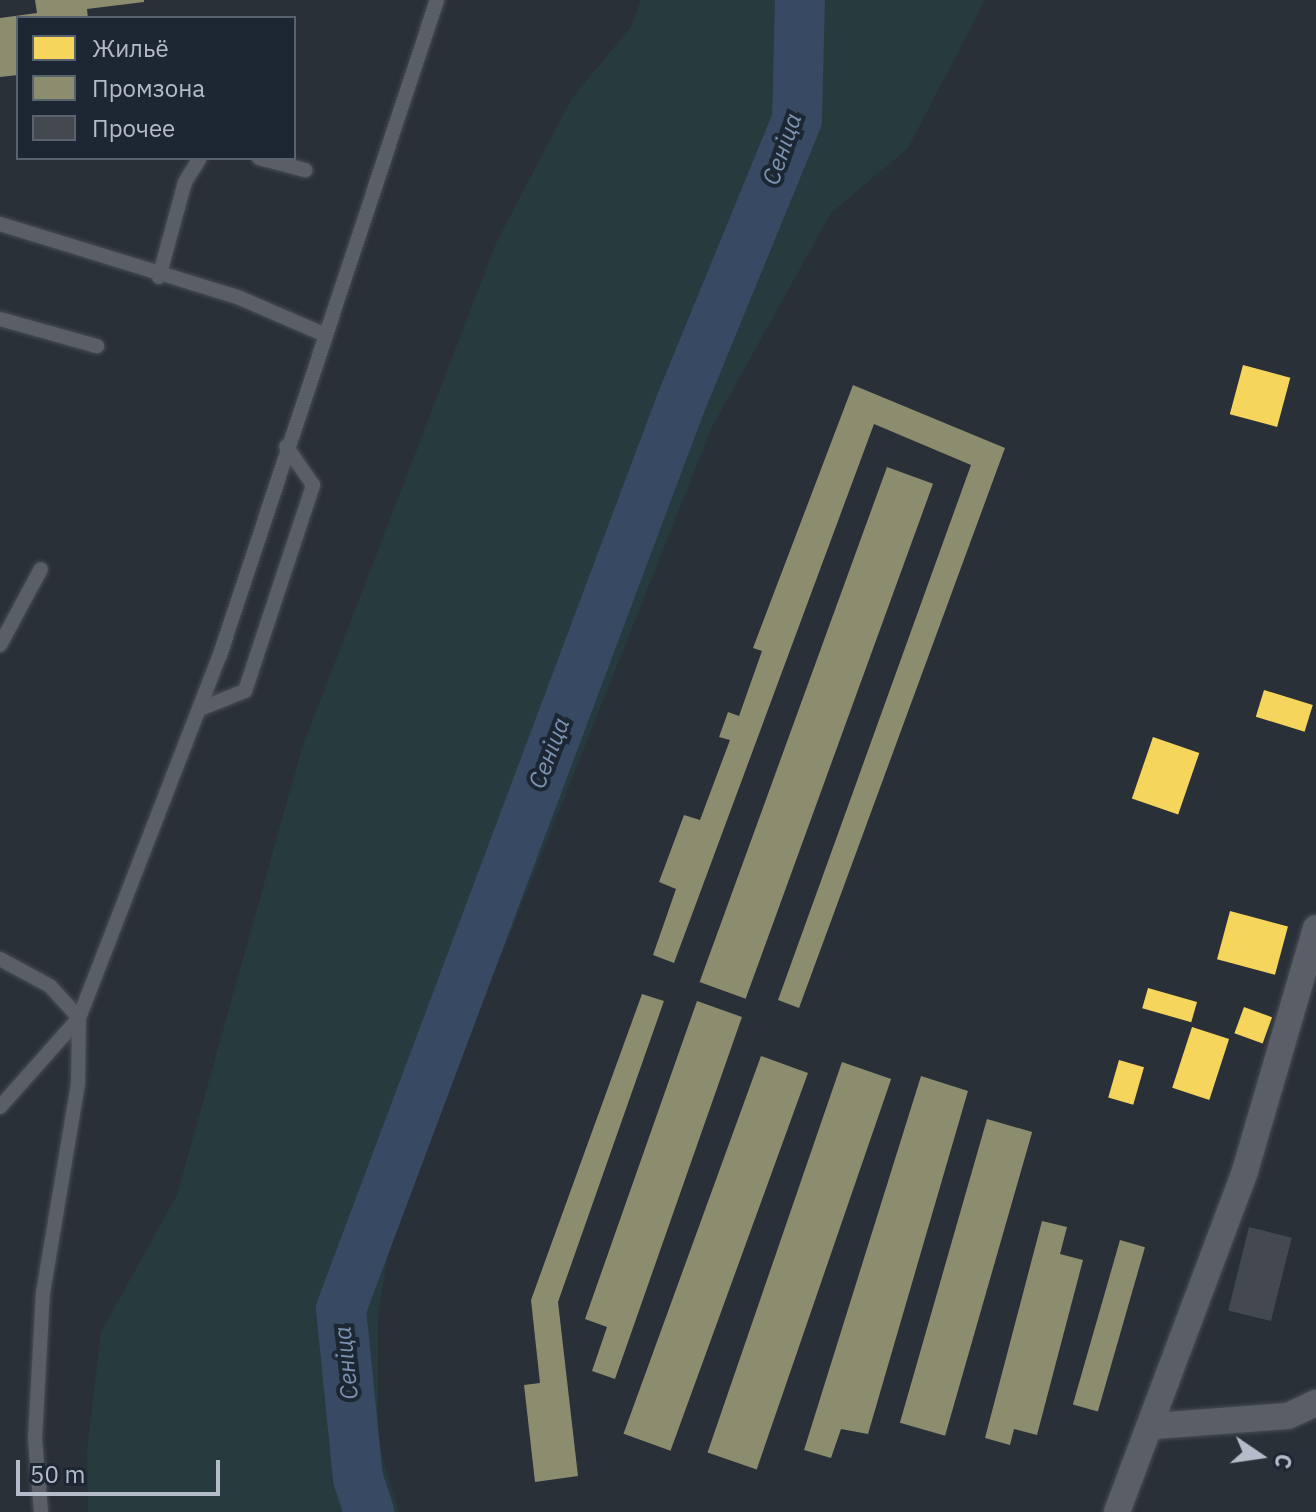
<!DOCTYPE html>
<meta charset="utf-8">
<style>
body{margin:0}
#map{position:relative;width:1316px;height:1512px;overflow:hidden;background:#2a3038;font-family:"IBM Plex Sans",sans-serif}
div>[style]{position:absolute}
.green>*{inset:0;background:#273a3e}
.homes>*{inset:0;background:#f6d55c;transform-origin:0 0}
.industry>*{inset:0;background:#8c8c6e;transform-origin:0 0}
.river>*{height:50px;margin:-25px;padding:0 25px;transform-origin:25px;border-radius:25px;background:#384963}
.building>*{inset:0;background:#444950;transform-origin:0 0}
.roads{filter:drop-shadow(0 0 2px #484c53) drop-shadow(0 0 2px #484c53)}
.lane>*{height:14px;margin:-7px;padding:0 7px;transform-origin:7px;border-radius:7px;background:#5a5e66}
.street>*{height:26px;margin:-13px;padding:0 13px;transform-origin:13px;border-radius:13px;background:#5a5e66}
span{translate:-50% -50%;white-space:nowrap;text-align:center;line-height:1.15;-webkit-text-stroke:8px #1d2633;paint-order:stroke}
.water-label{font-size:24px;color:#7c92b1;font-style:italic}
.legend{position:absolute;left:16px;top:16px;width:280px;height:144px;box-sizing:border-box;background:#1d2633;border:2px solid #59626f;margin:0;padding:10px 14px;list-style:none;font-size:24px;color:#b4bcc9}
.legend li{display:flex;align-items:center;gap:16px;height:40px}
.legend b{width:40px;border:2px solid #59626f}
.north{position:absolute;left:1220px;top:1416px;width:80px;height:80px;-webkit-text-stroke:6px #1d2633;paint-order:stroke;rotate:103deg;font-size:22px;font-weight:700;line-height:32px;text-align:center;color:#b4bcc9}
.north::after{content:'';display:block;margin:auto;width:28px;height:36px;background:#b4bcc9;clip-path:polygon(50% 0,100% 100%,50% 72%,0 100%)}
.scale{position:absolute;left:16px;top:1460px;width:204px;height:36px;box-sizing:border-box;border:4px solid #b4bcc9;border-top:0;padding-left:10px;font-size:24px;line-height:28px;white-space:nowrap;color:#b4bcc9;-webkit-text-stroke:6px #1d2633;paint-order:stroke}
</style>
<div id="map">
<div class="green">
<div style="clip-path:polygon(641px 0,985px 0,908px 148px,831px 213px,712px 427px,392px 1230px,378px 1317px,378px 1442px,399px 1512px,88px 1512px,87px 1450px,101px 1332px,177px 1195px,302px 748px,497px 241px,572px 98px,631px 27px)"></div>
</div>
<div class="homes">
<div style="left:1243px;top:365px;width:49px;height:51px;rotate:15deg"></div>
<div style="left:1264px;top:690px;width:51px;height:28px;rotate:17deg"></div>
<div style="left:1153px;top:737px;width:49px;height:65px;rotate:19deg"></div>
<div style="left:1230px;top:911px;width:60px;height:50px;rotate:15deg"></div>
<div style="left:1148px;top:988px;width:51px;height:21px;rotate:16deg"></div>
<div style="left:1244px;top:1007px;width:30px;height:28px;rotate:20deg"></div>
<div style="left:1192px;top:1027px;width:39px;height:64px;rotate:18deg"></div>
<div style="left:1119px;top:1060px;width:26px;height:39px;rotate:16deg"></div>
</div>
<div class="industry">
<div style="clip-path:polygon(35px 0,144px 0,144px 2px,87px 9px,88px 18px,18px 18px,18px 75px,0 77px,0 18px,37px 13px)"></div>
<div style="clip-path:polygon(853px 385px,1005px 448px,799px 1008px,778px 1000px,971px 465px,874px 424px,674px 963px,653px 955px,676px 889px,659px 882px,684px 815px,700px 820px,730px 740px,719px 737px,728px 712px,739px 716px,762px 651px,753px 648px)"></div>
<div style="left:887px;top:467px;width:49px;height:548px;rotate:20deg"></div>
<div style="clip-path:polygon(642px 994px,664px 1001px,558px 1302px,578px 1476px,535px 1482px,524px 1385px,540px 1383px,531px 1300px)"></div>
<div style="clip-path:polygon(697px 1001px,742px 1017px,615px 1379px,592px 1371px,607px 1327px,585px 1319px)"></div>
<div style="left:761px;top:1056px;width:50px;height:402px;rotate:20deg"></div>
<div style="left:842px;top:1062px;width:52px;height:413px;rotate:19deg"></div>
<div style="clip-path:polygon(921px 1076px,968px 1091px,868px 1434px,841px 1429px,831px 1458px,804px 1450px)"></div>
<div style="left:987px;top:1119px;width:47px;height:316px;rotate:16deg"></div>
<div style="clip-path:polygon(1042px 1221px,1067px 1227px,1060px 1254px,1083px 1260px,1037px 1435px,1014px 1429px,1010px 1445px,985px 1438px)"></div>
<div style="left:1120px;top:1240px;width:26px;height:171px;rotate:16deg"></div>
</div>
<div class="river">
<div style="left:369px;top:1512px;width:35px;rotate:-108deg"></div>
<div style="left:358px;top:1479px;width:171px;rotate:-95.7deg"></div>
<div style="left:341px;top:1309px;width:965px;rotate:-69.44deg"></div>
<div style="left:680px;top:405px;width:308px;rotate:-67.7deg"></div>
<div style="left:797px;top:120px;width:120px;rotate:-88.6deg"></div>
</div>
<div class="building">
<div style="left:1249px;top:1227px;width:44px;height:86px;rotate:14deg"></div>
</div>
<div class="roads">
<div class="lane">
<div style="left:259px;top:158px;width:48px;rotate:14.6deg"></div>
<div style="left:0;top:224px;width:251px;rotate:17.1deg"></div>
<div style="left:240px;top:298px;width:88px;rotate:23.4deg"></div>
<div style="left:159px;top:277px;width:98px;rotate:-74.7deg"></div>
<div style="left:185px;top:182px;width:28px;rotate:-58deg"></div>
<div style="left:0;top:319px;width:101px;rotate:15.6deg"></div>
<div style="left:0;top:645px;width:86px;rotate:-61.7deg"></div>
<div style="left:200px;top:709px;width:48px;rotate:-21.8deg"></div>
<div style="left:245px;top:691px;width:217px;rotate:-71.7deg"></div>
<div style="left:313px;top:485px;width:47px;rotate:-124.7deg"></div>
<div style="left:0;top:959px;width:57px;rotate:28.4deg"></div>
<div style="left:50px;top:986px;width:43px;rotate:47.8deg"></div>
<div style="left:79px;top:1018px;width:119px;rotate:131.6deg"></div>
<div style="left:41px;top:1512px;width:73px;rotate:-94.7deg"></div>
<div style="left:35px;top:1439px;width:146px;rotate:-86.9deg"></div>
<div style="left:43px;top:1293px;width:212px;rotate:-80.5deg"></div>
<div style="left:78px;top:1084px;width:66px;rotate:-89.1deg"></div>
<div style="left:79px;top:1018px;width:389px;rotate:-68.8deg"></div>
<div style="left:220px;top:655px;width:690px;rotate:-71.67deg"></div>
</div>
<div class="street">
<div style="left:1154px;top:1426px;width:134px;rotate:-4.3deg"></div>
<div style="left:1288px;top:1416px;width:31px;rotate:-25deg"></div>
<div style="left:1117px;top:1512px;width:364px;rotate:-69.4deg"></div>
<div style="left:1245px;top:1171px;width:253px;rotate:-73.7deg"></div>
</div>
</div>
<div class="water-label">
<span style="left:782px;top:149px;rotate:-71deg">Сеніца</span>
<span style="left:549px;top:753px;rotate:-69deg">Сеніца</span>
<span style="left:346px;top:1363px;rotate:-96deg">Сеніца</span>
</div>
<ul class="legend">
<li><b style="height:22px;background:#f6d55c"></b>Жильё</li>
<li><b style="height:22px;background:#8c8c6e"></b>Промзона</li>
<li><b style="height:22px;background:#444950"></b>Прочее</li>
</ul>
<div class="north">С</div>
<div class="scale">50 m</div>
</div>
